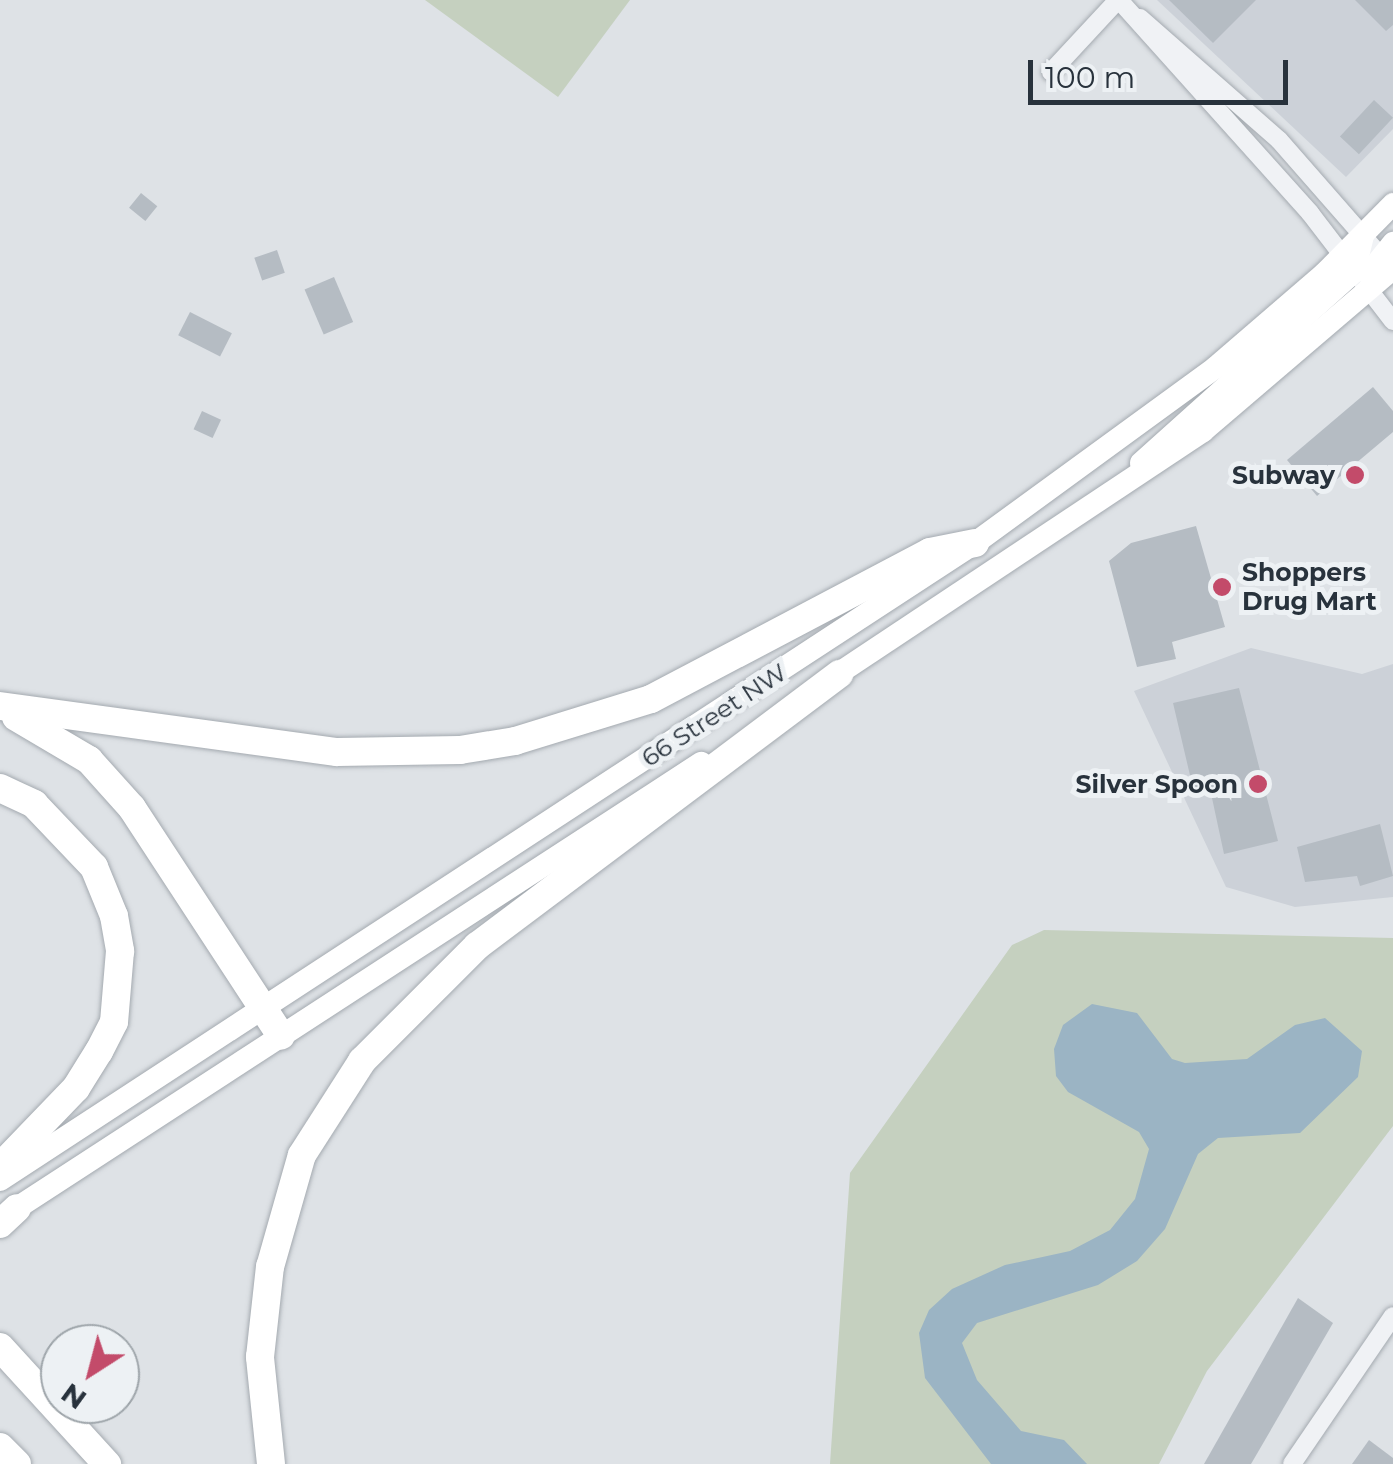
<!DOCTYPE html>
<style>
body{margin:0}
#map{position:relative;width:1393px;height:1464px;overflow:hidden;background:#dee2e6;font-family:Montserrat,sans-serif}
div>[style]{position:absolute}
.built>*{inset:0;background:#ccd1d8}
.green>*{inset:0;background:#c5d0bf}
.water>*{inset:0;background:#9bb4c4}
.building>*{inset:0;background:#b5bcc3;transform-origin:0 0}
.roads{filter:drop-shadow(0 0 2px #a4aab0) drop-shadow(0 0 2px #a4aab0)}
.minor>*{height:18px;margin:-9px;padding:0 9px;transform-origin:9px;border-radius:9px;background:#f0f2f5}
.major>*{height:22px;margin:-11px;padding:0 11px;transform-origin:11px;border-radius:11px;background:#fff}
.highway>*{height:28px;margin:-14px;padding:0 14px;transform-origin:14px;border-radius:14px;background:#fff}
.dots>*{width:28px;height:28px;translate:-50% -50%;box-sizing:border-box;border:5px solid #edf1f4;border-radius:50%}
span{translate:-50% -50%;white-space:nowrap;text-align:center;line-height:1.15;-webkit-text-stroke:10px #edf1f4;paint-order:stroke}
.poi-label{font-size:25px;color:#28323c;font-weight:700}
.right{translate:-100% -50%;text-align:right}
.left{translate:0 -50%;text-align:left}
.street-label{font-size:25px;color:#28323c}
.north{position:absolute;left:40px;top:1324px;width:100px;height:100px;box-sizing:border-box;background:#edf1f4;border:2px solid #9ea5aa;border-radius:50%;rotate:216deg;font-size:28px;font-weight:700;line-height:40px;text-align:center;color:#28323c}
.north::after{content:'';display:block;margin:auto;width:35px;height:45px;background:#c34b6a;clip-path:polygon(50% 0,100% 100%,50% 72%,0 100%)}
.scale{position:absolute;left:1028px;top:60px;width:260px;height:45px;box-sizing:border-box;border:5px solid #28323c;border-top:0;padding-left:12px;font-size:30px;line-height:35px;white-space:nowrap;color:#28323c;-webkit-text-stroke:8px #edf1f4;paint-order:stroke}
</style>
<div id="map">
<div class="built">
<div style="clip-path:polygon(1157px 0,1393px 0,1393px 129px,1346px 177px)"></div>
<div style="clip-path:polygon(1251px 648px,1362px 674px,1393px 664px,1393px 897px,1295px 907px,1226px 887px,1134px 691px)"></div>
</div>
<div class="green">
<div style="clip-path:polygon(425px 0,630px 0,558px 97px)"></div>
<div style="clip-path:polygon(1044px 930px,1393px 938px,1393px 1126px,1207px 1371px,1159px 1464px,830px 1464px,850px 1173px,1012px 945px)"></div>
</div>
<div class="water">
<div style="clip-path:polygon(1092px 1004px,1137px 1013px,1172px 1059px,1185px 1063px,1247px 1059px,1295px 1025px,1325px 1018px,1362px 1051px,1358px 1077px,1300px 1133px,1218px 1138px,1198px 1154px,1165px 1229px,1137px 1261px,1098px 1285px,977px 1323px,962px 1343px,977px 1380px,1021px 1431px,1064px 1440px,1087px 1464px,991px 1464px,925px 1378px,919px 1333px,929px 1310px,952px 1289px,1005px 1265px,1070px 1251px,1110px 1230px,1135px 1199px,1149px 1149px,1139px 1132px,1068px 1092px,1056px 1076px,1054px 1049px,1063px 1025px)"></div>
</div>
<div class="building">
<div style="clip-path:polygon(1169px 0,1256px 0,1213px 43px)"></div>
<div style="clip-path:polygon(1355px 0,1393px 0,1393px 25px,1386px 31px)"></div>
<div style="left:1374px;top:100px;width:26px;height:50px;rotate:43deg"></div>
<div style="left:141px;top:193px;width:21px;height:19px;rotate:39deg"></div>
<div style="left:277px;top:250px;width:24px;height:24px;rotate:71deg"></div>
<div style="left:334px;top:277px;width:49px;height:32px;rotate:67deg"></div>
<div style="left:190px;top:312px;width:47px;height:26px;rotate:27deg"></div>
<div style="clip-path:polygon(1373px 387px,1393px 411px,1393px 432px,1317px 496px,1287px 460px)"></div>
<div style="left:202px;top:411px;width:21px;height:20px;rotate:25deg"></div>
<div style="clip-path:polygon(1196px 526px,1225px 627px,1172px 642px,1176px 659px,1137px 667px,1109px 561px,1131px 543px)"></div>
<div style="clip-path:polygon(1239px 688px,1278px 841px,1224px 854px,1209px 784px,1193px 788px,1173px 703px)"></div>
<div style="clip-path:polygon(1380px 824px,1393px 876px,1360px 886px,1357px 876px,1305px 882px,1297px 847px)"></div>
<div style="clip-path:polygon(1298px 1298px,1333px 1323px,1251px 1464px,1204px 1464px)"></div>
<div style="clip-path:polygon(1369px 1440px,1393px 1458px,1393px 1464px,1352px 1464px)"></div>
</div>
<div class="roads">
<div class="minor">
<div style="left:1119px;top:0;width:286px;rotate:48.1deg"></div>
<div style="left:1310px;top:213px;width:136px;rotate:52.5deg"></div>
<div style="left:1140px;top:18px;width:185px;rotate:41.3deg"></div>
<div style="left:1279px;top:140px;width:169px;rotate:48.8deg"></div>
<div style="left:1051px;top:72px;width:98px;rotate:-47.1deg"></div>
<div style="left:1292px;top:1464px;width:179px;rotate:-55.7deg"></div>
</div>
<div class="major">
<div style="left:1370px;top:288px;width:26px;rotate:-74deg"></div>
<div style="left:1377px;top:263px;width:26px;rotate:-51deg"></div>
<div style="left:1141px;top:463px;width:286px;rotate:-41.9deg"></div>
<div style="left:1354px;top:272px;width:38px;rotate:-76deg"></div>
<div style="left:824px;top:683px;width:455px;rotate:-33.6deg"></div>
<div style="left:1203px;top:431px;width:250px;rotate:-40.5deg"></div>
<div style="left:0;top:1180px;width:1165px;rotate:-33.16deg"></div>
<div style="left:975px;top:543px;width:298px;rotate:-36.1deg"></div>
<div style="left:1216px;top:367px;width:144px;rotate:-40.8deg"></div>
<div style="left:1325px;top:273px;width:97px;rotate:-45.4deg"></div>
<div style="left:3px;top:1217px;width:833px;rotate:-33.04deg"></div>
</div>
<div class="highway">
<div style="left:0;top:706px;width:340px;rotate:7.8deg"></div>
<div style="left:337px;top:752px;width:123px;rotate:-0.9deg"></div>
<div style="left:460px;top:750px;width:56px;rotate:-9.3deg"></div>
<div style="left:515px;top:741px;width:142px;rotate:-17.2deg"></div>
<div style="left:651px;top:699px;width:315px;rotate:-27.8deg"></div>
<div style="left:930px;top:552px;width:46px;rotate:-11.3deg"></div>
<div style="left:16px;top:717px;width:85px;rotate:30.5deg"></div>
<div style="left:89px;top:760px;width:64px;rotate:48.1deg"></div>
<div style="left:132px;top:808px;width:272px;rotate:56.8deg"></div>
<div style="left:0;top:788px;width:38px;rotate:25deg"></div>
<div style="left:34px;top:804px;width:87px;rotate:46.4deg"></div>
<div style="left:94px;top:867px;width:53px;rotate:67.8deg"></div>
<div style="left:114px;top:916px;width:36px;rotate:80deg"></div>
<div style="left:120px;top:951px;width:71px;rotate:94.8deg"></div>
<div style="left:114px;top:1022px;width:33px;rotate:117deg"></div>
<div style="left:99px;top:1051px;width:44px;rotate:121.9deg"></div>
<div style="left:76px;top:1088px;width:110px;rotate:133.9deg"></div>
<div style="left:0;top:1224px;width:23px;rotate:-43deg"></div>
<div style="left:0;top:1347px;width:159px;rotate:47.6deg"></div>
<div style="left:0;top:1447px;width:24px;rotate:45deg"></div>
<div style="left:271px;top:1464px;width:108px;rotate:-95.9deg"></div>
<div style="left:260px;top:1357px;width:91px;rotate:-83.7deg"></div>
<div style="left:270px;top:1267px;width:116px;rotate:-74.1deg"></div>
<div style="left:302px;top:1155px;width:112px;rotate:-57.4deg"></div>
<div style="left:362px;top:1061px;width:163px;rotate:-45deg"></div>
<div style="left:477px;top:946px;width:453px;rotate:-36.9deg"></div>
</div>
</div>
<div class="dots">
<div style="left:1355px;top:475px;background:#c34b6a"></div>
<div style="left:1222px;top:587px;background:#c34b6a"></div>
<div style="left:1258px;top:784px;background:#c34b6a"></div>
</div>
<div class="poi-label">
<span class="right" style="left:1335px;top:475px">Subway</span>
<span class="left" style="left:1242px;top:587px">Shoppers<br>Drug Mart</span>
<span class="right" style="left:1238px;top:784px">Silver Spoon</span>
</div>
<div class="street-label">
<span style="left:714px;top:715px;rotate:-33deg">66 Street NW</span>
</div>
<div class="north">N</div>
<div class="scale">100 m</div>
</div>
